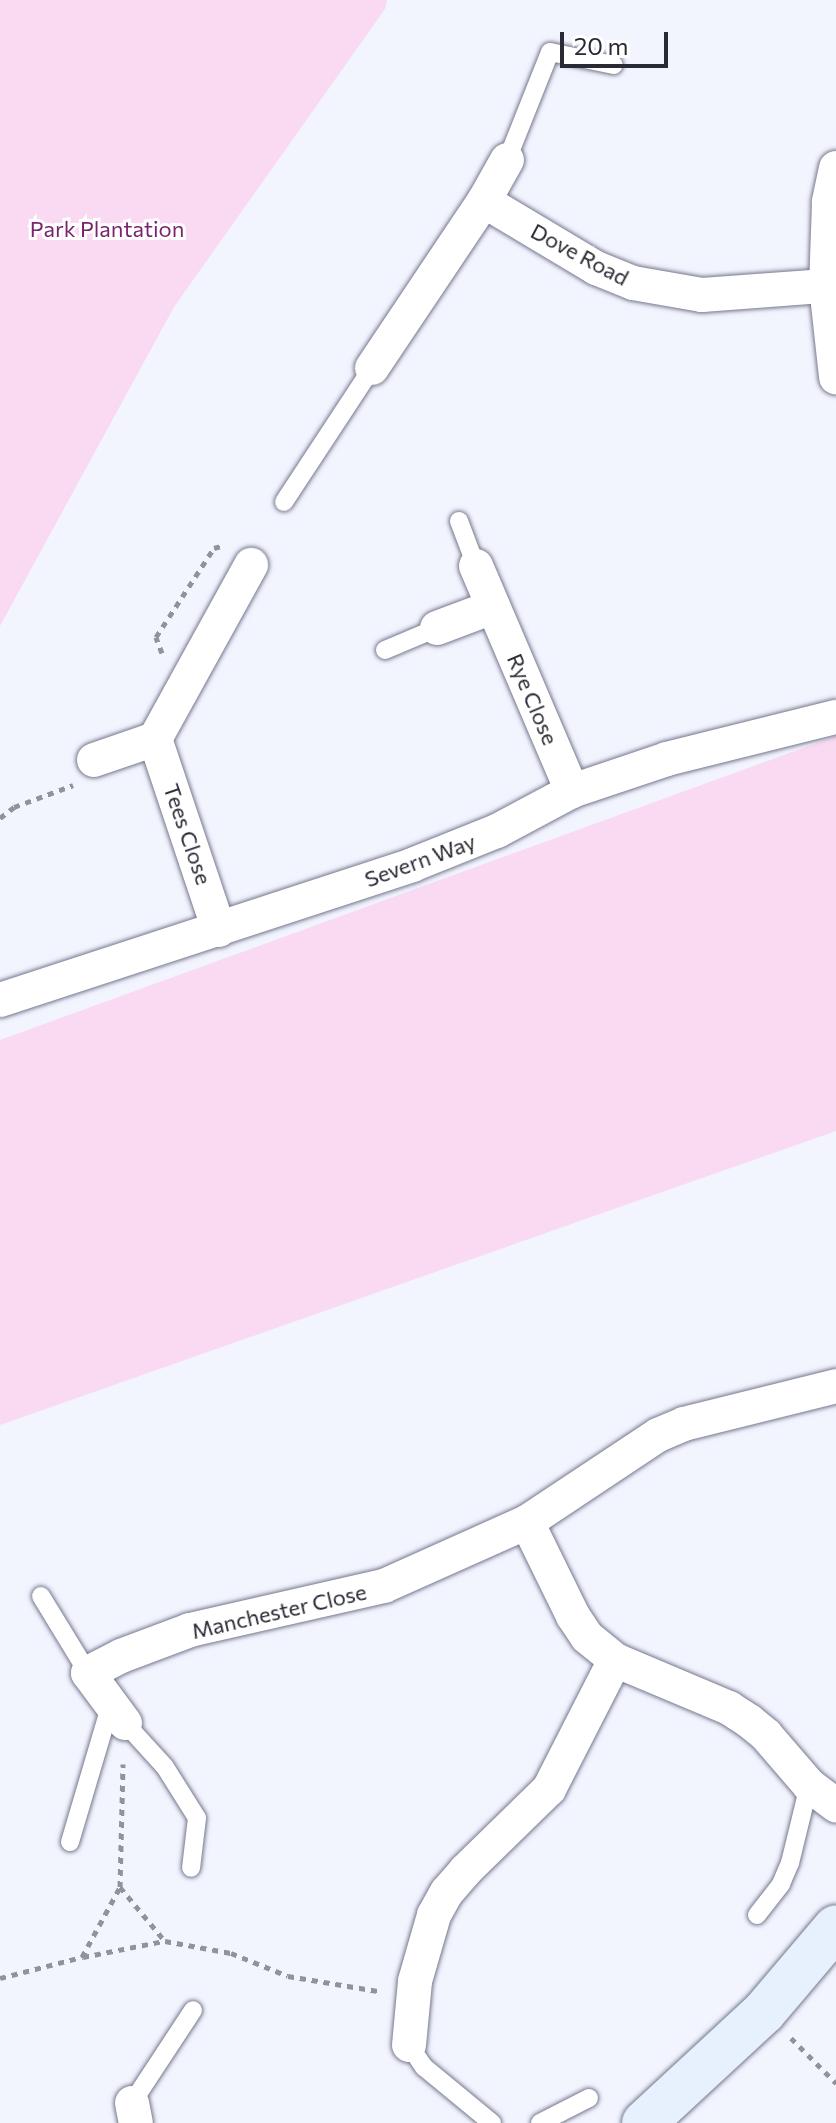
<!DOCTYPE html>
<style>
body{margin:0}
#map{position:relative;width:836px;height:2123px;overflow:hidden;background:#f2f4fe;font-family:Commissioner,sans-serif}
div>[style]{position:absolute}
.green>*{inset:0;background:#fad9f2}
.path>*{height:5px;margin-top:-2.5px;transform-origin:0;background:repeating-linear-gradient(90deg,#91929c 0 6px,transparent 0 12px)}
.roads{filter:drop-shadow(0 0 2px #75788d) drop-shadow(0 0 2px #75788d)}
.lane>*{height:18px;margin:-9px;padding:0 9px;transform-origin:9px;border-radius:9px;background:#fff}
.street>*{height:34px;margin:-17px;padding:0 17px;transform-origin:17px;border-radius:17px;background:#fff}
.secondary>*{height:44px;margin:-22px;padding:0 22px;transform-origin:22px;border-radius:22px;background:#e6f1fd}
span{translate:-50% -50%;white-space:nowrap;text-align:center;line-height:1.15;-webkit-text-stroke:6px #fff;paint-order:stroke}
.park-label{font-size:22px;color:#7a226c}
.street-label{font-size:22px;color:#292a33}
.scale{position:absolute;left:560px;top:32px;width:108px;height:36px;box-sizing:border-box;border:4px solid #292a33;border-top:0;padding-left:10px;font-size:24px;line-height:28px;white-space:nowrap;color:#292a33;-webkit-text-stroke:6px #fff;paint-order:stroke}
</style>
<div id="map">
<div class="green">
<div style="clip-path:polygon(0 0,387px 0,385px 9px,174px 307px,0 626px)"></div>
<div style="clip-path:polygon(836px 736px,836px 1131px,0 1425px,0 1040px)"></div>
</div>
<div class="path">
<div style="left:162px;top:653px;width:17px;rotate:-111deg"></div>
<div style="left:156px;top:637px;width:106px;rotate:-56.9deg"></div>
<div style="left:214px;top:548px;width:7px;rotate:-16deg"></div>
<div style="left:0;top:818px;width:18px;rotate:-38deg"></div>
<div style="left:14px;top:807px;width:63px;rotate:-20.4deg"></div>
<div style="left:120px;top:1887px;width:70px;rotate:50.2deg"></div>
<div style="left:165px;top:1941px;width:67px;rotate:10.3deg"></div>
<div style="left:231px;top:1953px;width:61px;rotate:22deg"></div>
<div style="left:288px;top:1976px;width:91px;rotate:9.5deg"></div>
<div style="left:83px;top:1957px;width:83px;rotate:-11.2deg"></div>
<div style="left:0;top:1978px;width:85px;rotate:-14.4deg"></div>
<div style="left:82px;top:1957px;width:80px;rotate:-61.5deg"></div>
<div style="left:120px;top:1887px;width:123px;rotate:-88.6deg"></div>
<div style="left:791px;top:2038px;width:64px;rotate:45deg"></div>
</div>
<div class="roads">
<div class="lane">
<div style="left:507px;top:160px;width:116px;rotate:-68.3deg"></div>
<div style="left:550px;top:52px;width:65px;rotate:11.5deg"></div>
<div style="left:284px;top:502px;width:160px;rotate:-56.7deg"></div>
<div style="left:459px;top:521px;width:48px;rotate:69.3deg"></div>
<div style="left:385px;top:650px;width:56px;rotate:-22.9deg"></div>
<div style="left:41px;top:1596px;width:90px;rotate:58.6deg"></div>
<div style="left:125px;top:1723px;width:59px;rotate:47.7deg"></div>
<div style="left:165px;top:1767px;width:60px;rotate:57.9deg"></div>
<div style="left:197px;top:1818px;width:50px;rotate:96.8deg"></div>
<div style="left:70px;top:1842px;width:144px;rotate:-73.5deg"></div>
<div style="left:757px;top:1915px;width:39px;rotate:-52deg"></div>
<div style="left:781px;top:1884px;width:23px;rotate:-67deg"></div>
<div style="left:790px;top:1863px;width:80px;rotate:-76.3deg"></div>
<div style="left:409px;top:2045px;width:27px;rotate:56deg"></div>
<div style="left:424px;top:2067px;width:88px;rotate:39.5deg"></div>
<div style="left:132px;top:2103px;width:111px;rotate:-56.7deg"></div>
<div style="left:540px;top:2123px;width:55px;rotate:-27deg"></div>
</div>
<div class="street">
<div style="left:507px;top:160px;width:47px;rotate:119.3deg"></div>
<div style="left:484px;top:201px;width:131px;rotate:30.9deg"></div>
<div style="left:596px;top:268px;width:40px;rotate:22deg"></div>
<div style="left:633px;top:283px;width:70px;rotate:9.9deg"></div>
<div style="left:702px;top:295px;width:124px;rotate:-4.2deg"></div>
<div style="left:836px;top:168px;width:35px;rotate:102deg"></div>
<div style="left:829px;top:202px;width:84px;rotate:92deg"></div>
<div style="left:826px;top:286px;width:92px;rotate:83.7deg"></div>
<div style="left:372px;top:368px;width:201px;rotate:-56.2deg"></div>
<div style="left:476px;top:566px;width:245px;rotate:66.9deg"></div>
<div style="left:437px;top:628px;width:60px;rotate:-20.6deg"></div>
<div style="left:94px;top:760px;width:65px;rotate:-19deg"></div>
<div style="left:219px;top:930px;width:201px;rotate:-108.5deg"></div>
<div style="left:155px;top:739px;width:199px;rotate:-61.1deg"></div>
<div style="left:0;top:1000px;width:434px;rotate:-18.1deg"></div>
<div style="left:412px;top:865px;width:92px;rotate:-21.8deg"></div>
<div style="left:497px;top:831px;width:85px;rotate:-28.1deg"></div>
<div style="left:572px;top:791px;width:100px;rotate:-18.6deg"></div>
<div style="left:667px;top:759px;width:174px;rotate:-14deg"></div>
<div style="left:527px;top:1522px;width:157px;rotate:-33.6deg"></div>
<div style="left:658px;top:1435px;width:28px;rotate:-23deg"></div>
<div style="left:684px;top:1424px;width:157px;rotate:-14deg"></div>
<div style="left:125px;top:1723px;width:62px;rotate:-126.5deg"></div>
<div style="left:88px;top:1673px;width:37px;rotate:-27deg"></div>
<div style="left:121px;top:1656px;width:74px;rotate:-20.6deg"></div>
<div style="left:190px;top:1630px;width:199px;rotate:-12.8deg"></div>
<div style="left:384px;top:1586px;width:157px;rotate:-24.1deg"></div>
<div style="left:527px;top:1522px;width:105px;rotate:63.9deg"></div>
<div style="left:573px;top:1616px;width:25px;rotate:56deg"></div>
<div style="left:587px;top:1637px;width:36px;rotate:39deg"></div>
<div style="left:615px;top:1660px;width:124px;rotate:22.8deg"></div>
<div style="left:729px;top:1708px;width:24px;rotate:33deg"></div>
<div style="left:749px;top:1721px;width:22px;rotate:39deg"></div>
<div style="left:766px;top:1735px;width:66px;rotate:49.3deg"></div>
<div style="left:809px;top:1785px;width:34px;rotate:37deg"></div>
<div style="left:409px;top:2045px;width:64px;rotate:-84.6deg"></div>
<div style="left:415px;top:1981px;width:69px;rotate:-73.9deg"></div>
<div style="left:434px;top:1915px;width:26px;rotate:-61deg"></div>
<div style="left:447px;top:1892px;width:29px;rotate:-49deg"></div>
<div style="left:466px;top:1870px;width:116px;rotate:-44.3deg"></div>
<div style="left:549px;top:1789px;width:145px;rotate:-62.9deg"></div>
<div style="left:132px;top:2103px;width:20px;rotate:79deg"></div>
</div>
<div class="secondary">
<div style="left:644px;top:2123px;width:163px;rotate:-42.8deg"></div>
<div style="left:764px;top:2012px;width:111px;rotate:-49.7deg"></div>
</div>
</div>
<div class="park-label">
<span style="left:107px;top:229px">Park Plantation</span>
</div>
<div class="street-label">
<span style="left:580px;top:254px;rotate:28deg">Dove Road</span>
<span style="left:533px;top:699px;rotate:67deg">Rye Close</span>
<span style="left:188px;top:834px;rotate:71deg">Tees Close</span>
<span style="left:420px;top:860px;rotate:-20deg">Severn Way</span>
<span style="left:279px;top:1611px;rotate:-13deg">Manchester Close</span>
</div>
<div class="scale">20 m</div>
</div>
